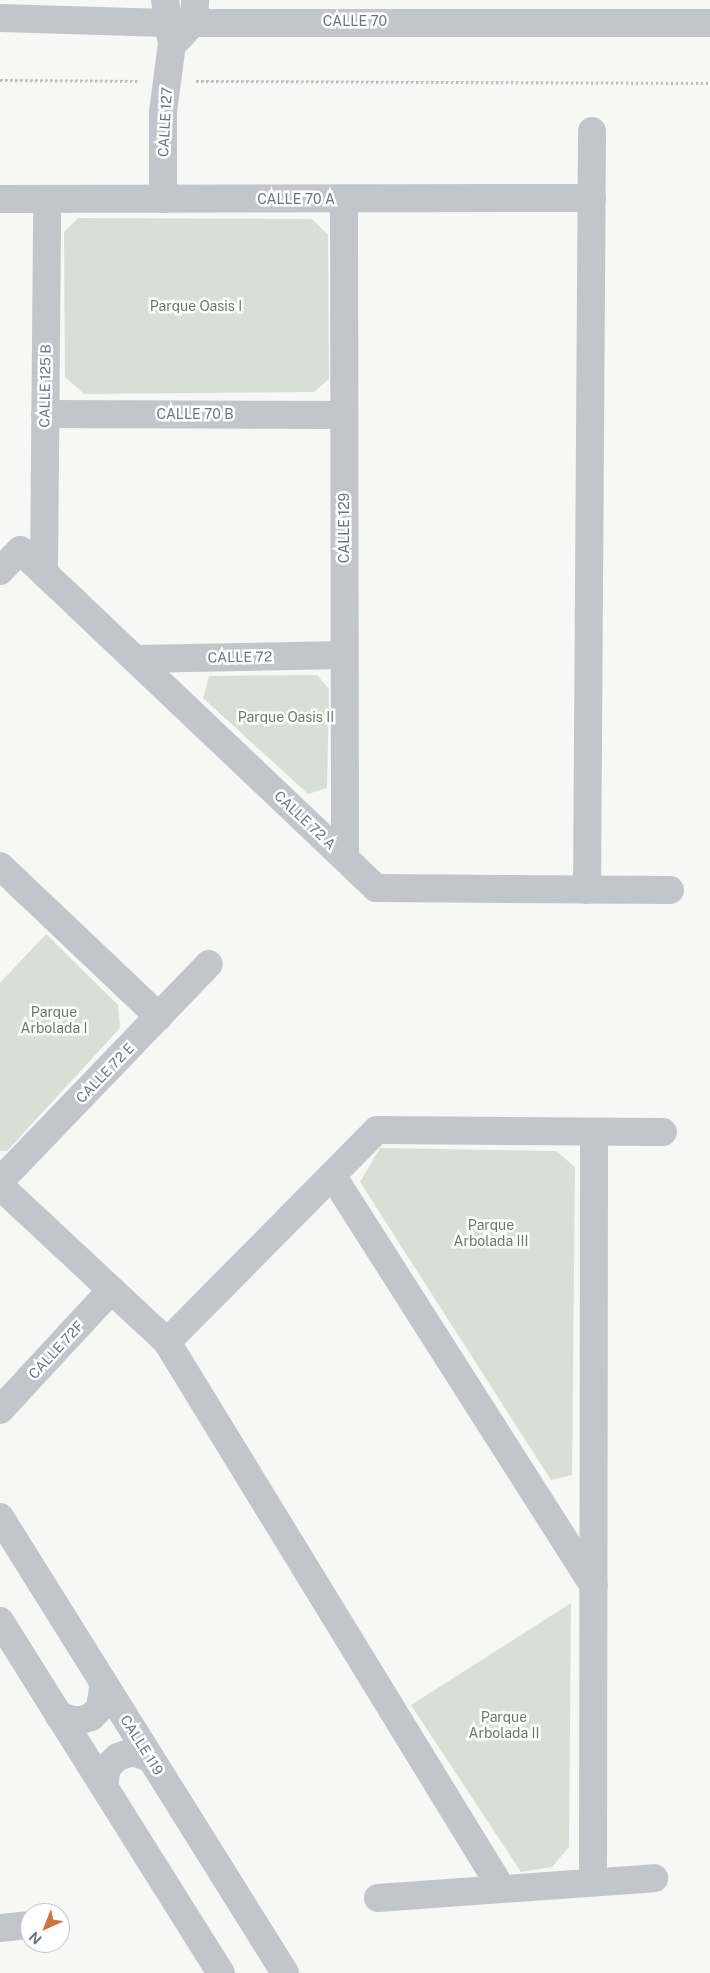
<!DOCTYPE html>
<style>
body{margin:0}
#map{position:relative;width:710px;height:1973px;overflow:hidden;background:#f7f8f6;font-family:"Public Sans",sans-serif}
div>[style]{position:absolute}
.green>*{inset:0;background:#d9ded7}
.path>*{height:3px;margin-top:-1.5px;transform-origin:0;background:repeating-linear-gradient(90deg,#bcbec0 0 2.5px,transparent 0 5px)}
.minor>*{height:28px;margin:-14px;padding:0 14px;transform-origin:14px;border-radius:14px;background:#c2c5c9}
.tertiary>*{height:28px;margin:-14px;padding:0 14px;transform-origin:14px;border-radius:14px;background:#c2c5c9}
span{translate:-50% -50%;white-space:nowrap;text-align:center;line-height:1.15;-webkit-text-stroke:5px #fff;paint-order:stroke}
.street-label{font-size:14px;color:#6b7483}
.park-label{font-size:14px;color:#6a7b69}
.north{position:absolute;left:20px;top:1903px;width:50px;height:50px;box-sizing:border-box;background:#fff;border:1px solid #c4c7cd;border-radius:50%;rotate:224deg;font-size:14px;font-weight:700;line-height:20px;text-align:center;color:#6b7483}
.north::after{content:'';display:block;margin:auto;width:18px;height:22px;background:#ce7640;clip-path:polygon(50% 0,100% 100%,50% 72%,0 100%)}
</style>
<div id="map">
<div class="green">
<div style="clip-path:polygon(78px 218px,312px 219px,328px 235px,329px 379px,314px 392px,84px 394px,65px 377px,64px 232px)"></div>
<div style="clip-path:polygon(317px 675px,329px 689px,327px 788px,308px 794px,203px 698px,209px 676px)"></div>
<div style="clip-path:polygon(46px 934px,118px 1005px,120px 1028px,7px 1151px,0 1151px,0 983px)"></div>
<div style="clip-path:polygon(380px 1148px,556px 1151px,575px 1167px,572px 1475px,551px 1480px,360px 1182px)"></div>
<div style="clip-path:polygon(571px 1603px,569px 1847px,552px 1867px,521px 1872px,411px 1705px)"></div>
</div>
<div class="path">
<div style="left:0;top:80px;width:139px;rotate:0.4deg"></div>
<div style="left:196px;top:81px;width:514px;rotate:0.22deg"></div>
</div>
<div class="minor">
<div style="left:177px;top:40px;width:25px;rotate:-47deg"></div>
<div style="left:194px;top:22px;width:22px;rotate:-87deg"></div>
<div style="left:0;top:199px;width:592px;rotate:-0.1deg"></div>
<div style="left:163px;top:199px;width:87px;rotate:-90deg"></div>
<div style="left:163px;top:112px;width:69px;rotate:-82.5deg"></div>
<div style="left:172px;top:44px;width:45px;rotate:-99deg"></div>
<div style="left:344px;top:199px;width:659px;rotate:89.91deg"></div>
<div style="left:45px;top:414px;width:299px;rotate:0.2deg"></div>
<div style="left:0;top:571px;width:29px;rotate:-46deg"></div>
<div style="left:20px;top:550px;width:491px;rotate:43.5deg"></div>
<div style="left:376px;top:888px;width:294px;rotate:0.4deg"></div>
<div style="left:44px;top:572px;width:373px;rotate:-89.5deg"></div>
<div style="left:135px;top:659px;width:209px;rotate:-1.1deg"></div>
<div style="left:0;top:866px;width:219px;rotate:43.5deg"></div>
<div style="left:587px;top:890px;width:759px;rotate:-89.62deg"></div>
<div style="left:332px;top:1175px;width:487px;rotate:57.5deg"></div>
<div style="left:0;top:1181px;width:301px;rotate:-46.1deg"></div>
<div style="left:0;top:1186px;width:229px;rotate:43deg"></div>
<div style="left:167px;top:1342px;width:641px;rotate:58.52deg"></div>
<div style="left:167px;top:1342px;width:298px;rotate:-45.3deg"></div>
<div style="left:377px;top:1130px;width:286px;rotate:0.4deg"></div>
<div style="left:0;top:1410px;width:163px;rotate:-47.2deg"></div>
<div style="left:593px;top:1882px;width:750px;rotate:-89.92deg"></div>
<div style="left:378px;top:1898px;width:277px;rotate:-4.1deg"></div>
<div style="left:0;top:1928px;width:30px;rotate:-6deg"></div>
</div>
<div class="tertiary">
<div style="left:0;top:18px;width:166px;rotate:1.7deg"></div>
<div style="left:166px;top:23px;width:544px"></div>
<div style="left:0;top:1517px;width:538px;rotate:57.99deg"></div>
<div style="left:0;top:1621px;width:416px;rotate:57.9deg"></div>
<div style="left:59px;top:1716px;width:20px;rotate:15deg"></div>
<div style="left:78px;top:1721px;width:14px;rotate:-17deg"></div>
<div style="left:91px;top:1717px;width:13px;rotate:-45deg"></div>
<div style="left:100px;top:1708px;width:24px;rotate:-81deg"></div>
<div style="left:104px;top:1786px;width:19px;rotate:-81deg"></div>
<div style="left:107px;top:1767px;width:15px;rotate:-42deg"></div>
<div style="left:118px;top:1757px;width:15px;rotate:-20deg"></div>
<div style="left:132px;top:1752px;width:19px;rotate:18deg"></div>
</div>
<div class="street-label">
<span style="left:355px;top:21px">CALLE 70</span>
<span style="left:165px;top:122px;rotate:-87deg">CALLE 127</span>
<span style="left:296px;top:199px">CALLE 70 A</span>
<span style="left:45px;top:386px;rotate:-89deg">CALLE 125 B</span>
<span style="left:195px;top:414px">CALLE 70 B</span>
<span style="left:344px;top:528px;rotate:-90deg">CALLE 129</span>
<span style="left:240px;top:657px;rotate:-1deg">CALLE 72</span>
<span style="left:305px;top:820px;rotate:43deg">CALLE 72 A</span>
<span style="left:105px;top:1073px;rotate:-46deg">CALLE 72 E</span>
<span style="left:56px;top:1350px;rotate:-47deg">CALLE 72F</span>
<span style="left:142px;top:1745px;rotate:58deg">CALLE 119</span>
</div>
<div class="park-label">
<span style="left:196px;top:306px">Parque Oasis I</span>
<span style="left:286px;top:717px">Parque Oasis II</span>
<span style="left:54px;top:1020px">Parque<br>Arbolada I</span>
<span style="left:491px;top:1233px">Parque<br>Arbolada III</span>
<span style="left:504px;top:1725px">Parque<br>Arbolada II</span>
</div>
<div class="north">N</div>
</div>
